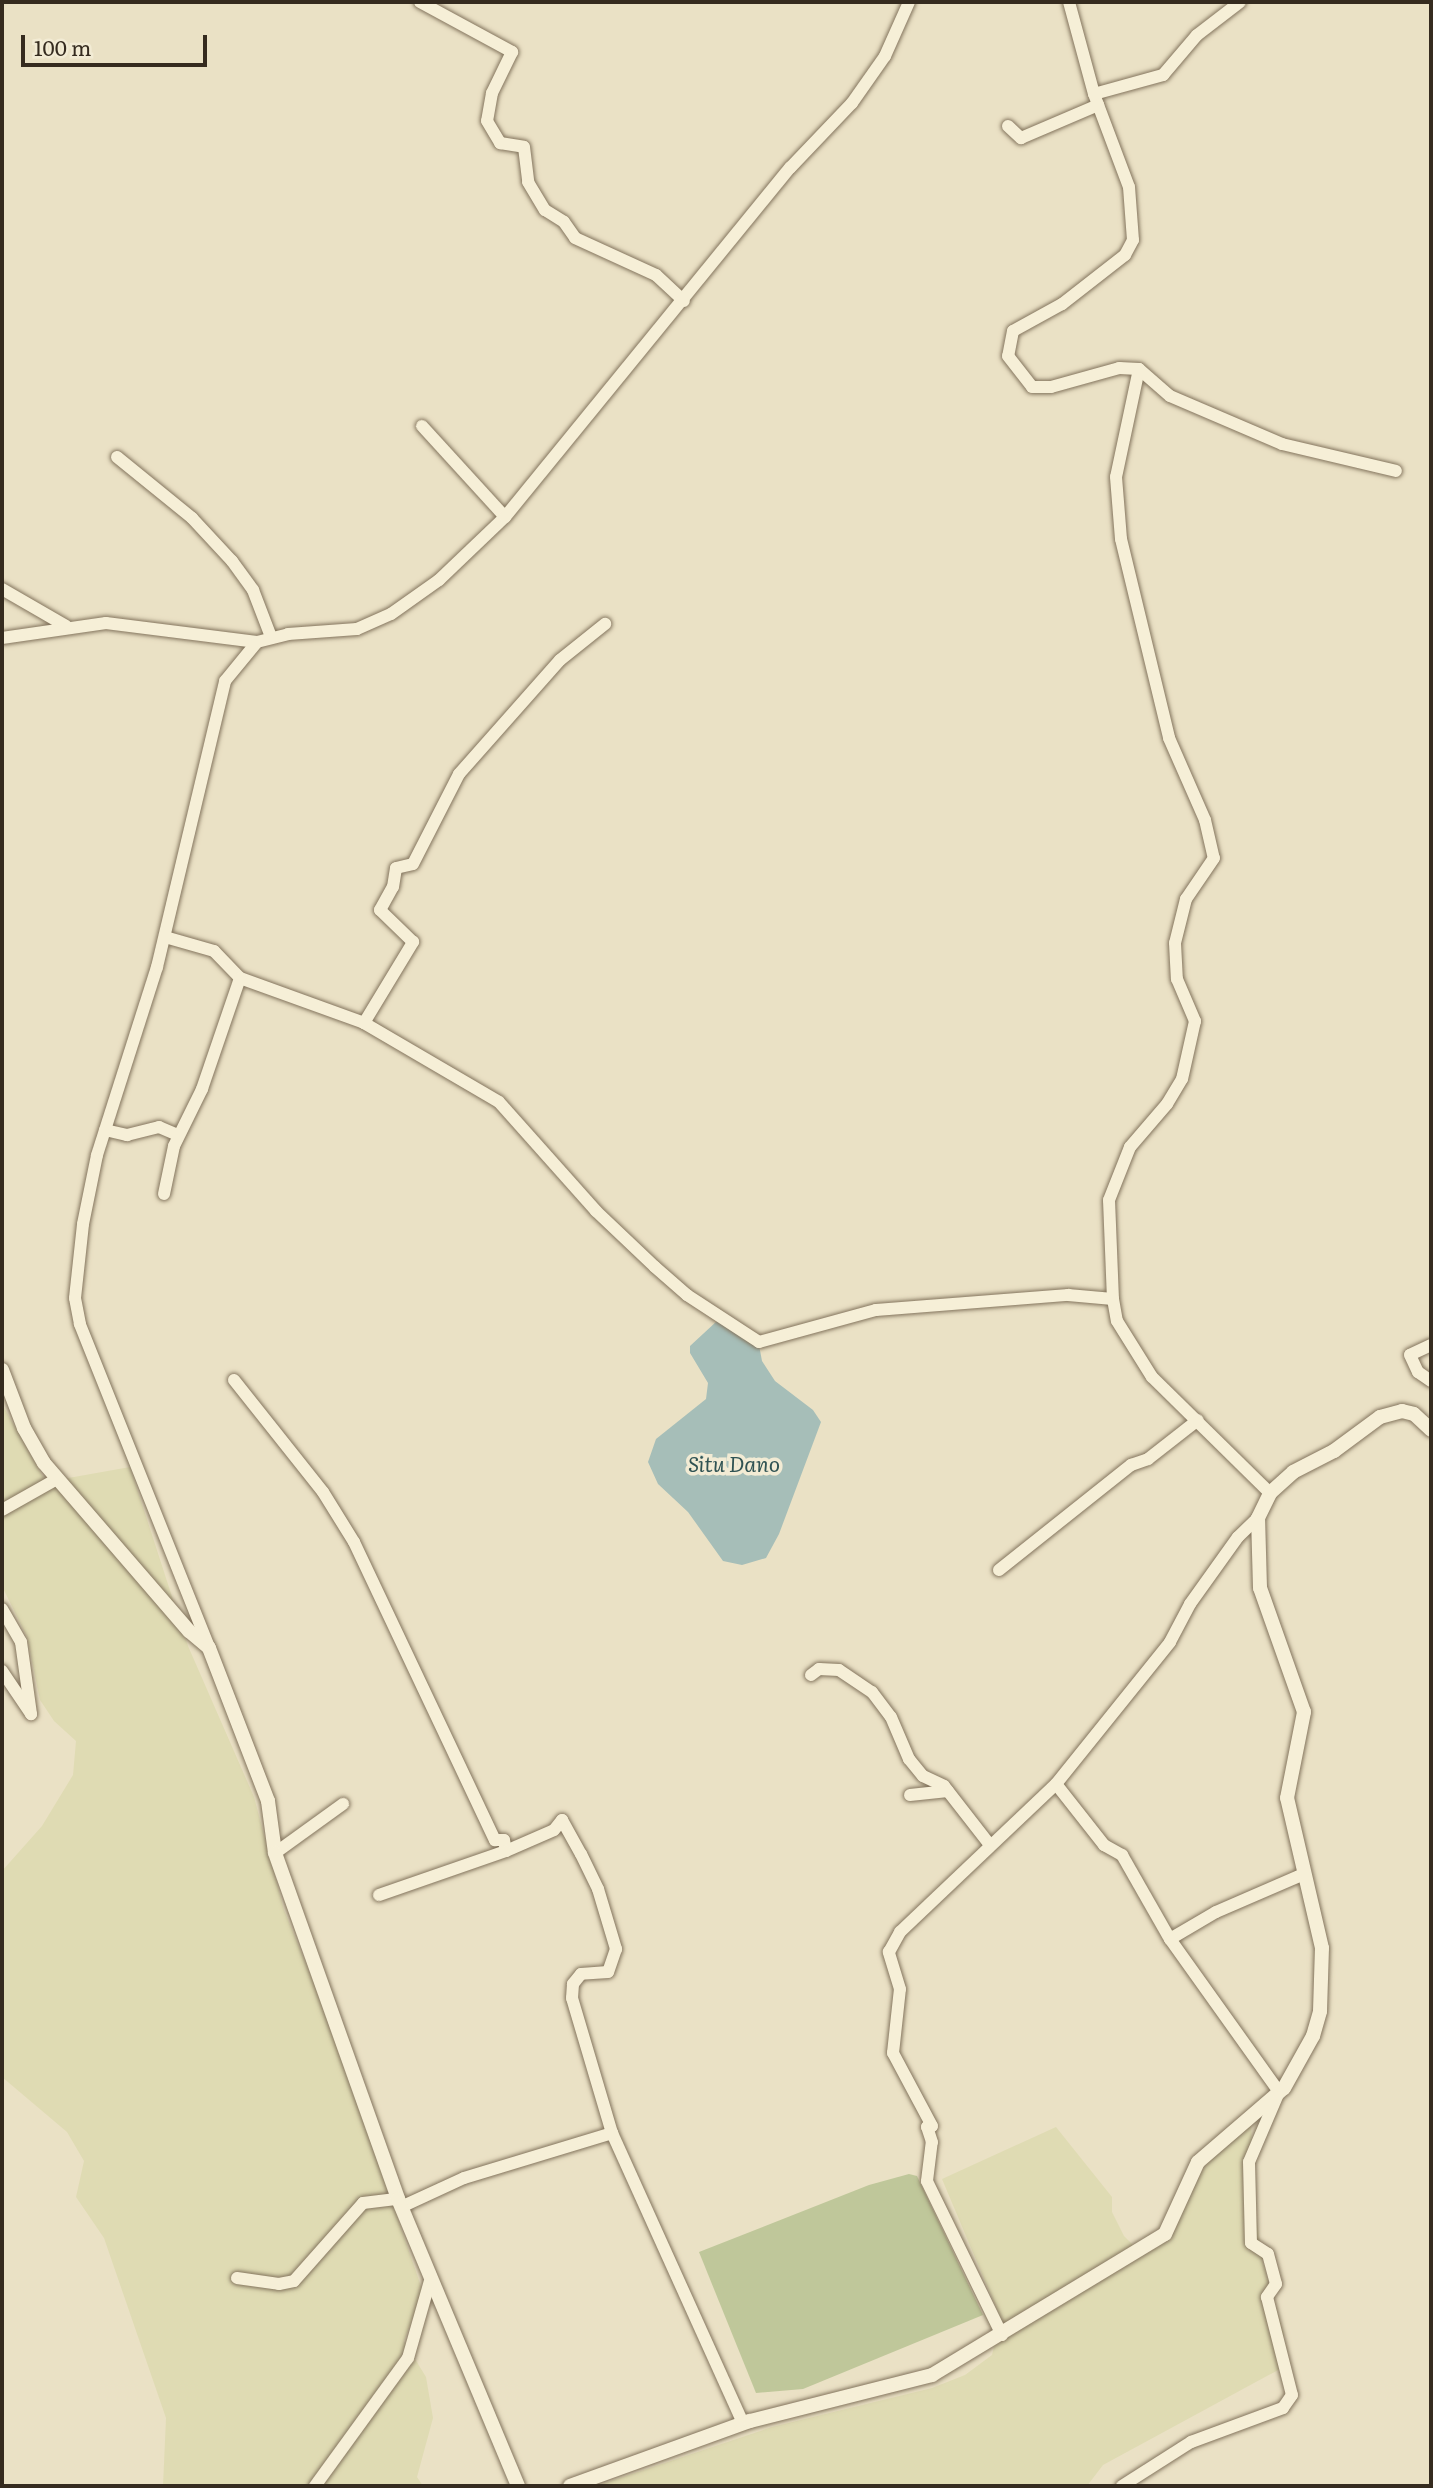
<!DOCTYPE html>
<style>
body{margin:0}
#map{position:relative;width:1433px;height:2488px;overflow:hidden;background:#eae1c5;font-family:Literata,serif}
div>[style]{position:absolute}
.farmland>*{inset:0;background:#dfdbb3}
.green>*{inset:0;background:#bfc79a}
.water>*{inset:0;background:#a6beb8}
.roads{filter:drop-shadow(0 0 2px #83745d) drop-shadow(0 0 2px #83745d)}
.minor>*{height:12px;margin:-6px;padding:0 6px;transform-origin:6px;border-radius:6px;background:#f6efd7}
.tertiary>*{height:14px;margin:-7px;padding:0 7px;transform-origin:7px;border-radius:7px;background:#f6efd7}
span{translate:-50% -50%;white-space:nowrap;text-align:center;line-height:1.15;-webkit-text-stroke:7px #f2ebd4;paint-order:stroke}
.water-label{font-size:21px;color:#305353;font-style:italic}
.frame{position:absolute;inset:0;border:4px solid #352b1f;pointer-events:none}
.scale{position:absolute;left:21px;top:35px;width:186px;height:32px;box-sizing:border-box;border:4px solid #352b1f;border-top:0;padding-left:9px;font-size:21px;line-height:24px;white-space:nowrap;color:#352b1f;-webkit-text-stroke:5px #f2ebd4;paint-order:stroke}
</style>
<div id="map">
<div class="farmland">
<div style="clip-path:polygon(2px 1404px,46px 1482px,130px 1467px,188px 1646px,254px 1797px,284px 1910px,331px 2025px,423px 2292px,404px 2341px,426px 2377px,433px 2418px,417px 2477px,423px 2486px,163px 2486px,166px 2418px,104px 2238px,76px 2197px,84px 2161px,67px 2132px,2px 2077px,2px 1871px,42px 1826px,73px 1775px,76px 1741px,54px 1721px,40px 1700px,27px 1637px,2px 1586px)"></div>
<div style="clip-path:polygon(1251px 2121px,1254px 2200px,1263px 2263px,1284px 2334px,1280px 2369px,1103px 2465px,1087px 2486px,596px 2486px,772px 2427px,932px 2388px,965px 2375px,992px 2355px,1001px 2319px,942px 2179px,1056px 2127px,1112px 2197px,1112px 2212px,1124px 2236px,1143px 2255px,1209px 2161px)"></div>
</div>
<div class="green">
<div style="clip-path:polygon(909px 2174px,917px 2176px,983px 2315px,803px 2389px,756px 2393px,699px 2252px,869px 2185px)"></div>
</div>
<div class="water">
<div style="clip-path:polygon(717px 1321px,759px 1345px,762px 1361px,775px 1381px,813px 1410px,821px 1422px,779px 1534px,766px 1558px,742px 1565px,723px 1561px,688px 1512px,658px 1484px,648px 1462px,656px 1439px,706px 1399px,708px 1383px,690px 1353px,690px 1346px)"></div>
</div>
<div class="roads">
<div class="minor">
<div style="left:420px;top:2px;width:105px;rotate:28.5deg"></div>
<div style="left:512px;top:52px;width:46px;rotate:116deg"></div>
<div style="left:492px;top:93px;width:28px;rotate:100deg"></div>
<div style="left:487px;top:121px;width:26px;rotate:59deg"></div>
<div style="left:500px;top:143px;width:24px;rotate:9deg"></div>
<div style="left:524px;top:147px;width:35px;rotate:83deg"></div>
<div style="left:528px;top:182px;width:33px;rotate:59deg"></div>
<div style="left:545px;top:210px;width:22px;rotate:32deg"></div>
<div style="left:564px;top:222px;width:19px;rotate:55deg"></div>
<div style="left:575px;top:238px;width:89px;rotate:24.6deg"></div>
<div style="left:656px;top:275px;width:38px;rotate:43deg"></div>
<div style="left:1069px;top:2px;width:95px;rotate:74.8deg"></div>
<div style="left:1094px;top:94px;width:99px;rotate:69.4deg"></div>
<div style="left:1129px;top:187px;width:53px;rotate:85.7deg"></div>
<div style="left:1133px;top:240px;width:17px;rotate:118deg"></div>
<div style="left:1125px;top:255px;width:80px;rotate:142.1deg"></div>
<div style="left:1062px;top:304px;width:56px;rotate:151.1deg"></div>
<div style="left:1013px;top:331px;width:25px;rotate:101deg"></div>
<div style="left:1008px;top:356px;width:39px;rotate:52deg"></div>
<div style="left:1032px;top:387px;width:19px"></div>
<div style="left:1051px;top:387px;width:71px;rotate:-15.6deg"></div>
<div style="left:1119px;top:368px;width:20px;rotate:3deg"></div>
<div style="left:1139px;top:369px;width:110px;rotate:102deg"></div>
<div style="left:1116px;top:477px;width:62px;rotate:85.4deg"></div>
<div style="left:1121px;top:539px;width:205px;rotate:76.4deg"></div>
<div style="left:1169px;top:738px;width:90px;rotate:66.3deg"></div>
<div style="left:1205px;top:820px;width:39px;rotate:77deg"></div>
<div style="left:1214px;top:858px;width:50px;rotate:124.3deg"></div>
<div style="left:1186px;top:899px;width:45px;rotate:104deg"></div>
<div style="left:1175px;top:943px;width:36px;rotate:87deg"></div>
<div style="left:1177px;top:979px;width:46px;rotate:66.8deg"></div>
<div style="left:1195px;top:1021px;width:59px;rotate:102.6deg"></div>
<div style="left:1182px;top:1079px;width:29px;rotate:121deg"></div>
<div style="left:1167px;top:1104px;width:57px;rotate:130.7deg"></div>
<div style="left:1130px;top:1147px;width:57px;rotate:111.6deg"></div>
<div style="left:1109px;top:1200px;width:99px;rotate:87.7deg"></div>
<div style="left:1113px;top:1299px;width:22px;rotate:80deg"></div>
<div style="left:1117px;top:1321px;width:66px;rotate:58deg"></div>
<div style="left:1152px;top:1377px;width:165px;rotate:44.5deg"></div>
<div style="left:1094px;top:94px;width:72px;rotate:-15.4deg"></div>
<div style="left:1163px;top:75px;width:52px;rotate:-49.6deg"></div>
<div style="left:1197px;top:35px;width:54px;rotate:-37.5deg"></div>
<div style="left:1008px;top:126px;width:18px;rotate:43deg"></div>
<div style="left:1021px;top:138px;width:84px;rotate:-23.2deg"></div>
<div style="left:1139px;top:369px;width:41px;rotate:41.1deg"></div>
<div style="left:1170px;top:396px;width:122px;rotate:23.2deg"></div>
<div style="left:1282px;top:444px;width:117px;rotate:13.3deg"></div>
<div style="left:422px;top:426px;width:123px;rotate:47.6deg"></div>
<div style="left:117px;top:457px;width:97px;rotate:39.1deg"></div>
<div style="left:192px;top:518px;width:59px;rotate:47.1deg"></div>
<div style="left:232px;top:561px;width:36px;rotate:54deg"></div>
<div style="left:253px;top:590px;width:50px;rotate:69deg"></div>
<div style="left:2px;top:589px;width:74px;rotate:30deg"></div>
<div style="left:2px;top:638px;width:105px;rotate:-8.2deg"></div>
<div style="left:106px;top:623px;width:152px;rotate:7.2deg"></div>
<div style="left:165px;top:937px;width:51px;rotate:15.9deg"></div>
<div style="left:214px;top:951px;width:37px;rotate:46deg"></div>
<div style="left:240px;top:978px;width:132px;rotate:19.9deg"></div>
<div style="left:364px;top:1023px;width:156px;rotate:30.3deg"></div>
<div style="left:499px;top:1102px;width:146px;rotate:48.3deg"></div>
<div style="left:596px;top:1211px;width:81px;rotate:43.5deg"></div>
<div style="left:655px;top:1267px;width:43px;rotate:41.2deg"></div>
<div style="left:687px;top:1295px;width:86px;rotate:33.1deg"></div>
<div style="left:759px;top:1342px;width:121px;rotate:-15.3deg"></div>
<div style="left:876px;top:1310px;width:193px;rotate:-4.5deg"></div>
<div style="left:1068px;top:1295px;width:45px;rotate:5.1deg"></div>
<div style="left:364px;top:1023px;width:95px;rotate:-58.8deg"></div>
<div style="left:413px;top:942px;width:46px;rotate:-135.9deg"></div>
<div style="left:380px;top:910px;width:26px;rotate:-61deg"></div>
<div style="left:393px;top:887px;width:19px;rotate:-81deg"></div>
<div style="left:396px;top:868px;width:17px;rotate:-13deg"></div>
<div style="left:413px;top:864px;width:101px;rotate:-62.9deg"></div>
<div style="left:459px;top:774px;width:152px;rotate:-48.5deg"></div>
<div style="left:560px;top:660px;width:58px;rotate:-38.7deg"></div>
<div style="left:105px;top:1130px;width:23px;rotate:13deg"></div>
<div style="left:127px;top:1135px;width:33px;rotate:-14deg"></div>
<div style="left:159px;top:1127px;width:21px;rotate:23deg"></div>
<div style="left:164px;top:1194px;width:49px;rotate:-78.2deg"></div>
<div style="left:174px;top:1146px;width:64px;rotate:-63.8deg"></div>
<div style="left:202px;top:1089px;width:117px;rotate:-71.1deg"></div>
<div style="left:1431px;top:1345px;width:23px;rotate:155deg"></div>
<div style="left:1410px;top:1355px;width:19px;rotate:65deg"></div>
<div style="left:1418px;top:1372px;width:16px;rotate:35deg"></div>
<div style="left:234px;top:1380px;width:143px;rotate:51.5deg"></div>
<div style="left:323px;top:1492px;width:59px;rotate:58.2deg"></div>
<div style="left:354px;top:1542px;width:330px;rotate:64.7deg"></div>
<div style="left:495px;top:1840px;width:9px"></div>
<div style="left:504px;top:1840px;width:11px;rotate:80deg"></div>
<div style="left:506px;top:1851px;width:52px;rotate:-23.6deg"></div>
<div style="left:554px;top:1830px;width:13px;rotate:-51deg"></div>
<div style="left:562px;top:1820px;width:39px;rotate:61deg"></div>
<div style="left:581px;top:1854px;width:39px;rotate:64deg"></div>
<div style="left:598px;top:1889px;width:63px;rotate:73.3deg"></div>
<div style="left:616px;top:1949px;width:24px;rotate:109deg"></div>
<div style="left:608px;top:1972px;width:27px;rotate:176deg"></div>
<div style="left:581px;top:1974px;width:13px;rotate:129deg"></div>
<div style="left:573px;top:1984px;width:14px;rotate:94deg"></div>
<div style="left:572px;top:1998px;width:141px;rotate:73.5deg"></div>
<div style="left:612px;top:2133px;width:318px;rotate:65.7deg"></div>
<div style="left:2px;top:1510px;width:63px;rotate:-29.4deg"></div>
<div style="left:999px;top:1570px;width:169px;rotate:-38.5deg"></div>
<div style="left:1131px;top:1465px;width:18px;rotate:-19deg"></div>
<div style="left:1148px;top:1459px;width:63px;rotate:-38deg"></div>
<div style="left:2px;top:1609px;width:38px;rotate:60deg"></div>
<div style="left:21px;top:1642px;width:73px;rotate:82.1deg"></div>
<div style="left:31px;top:1714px;width:52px;rotate:-124deg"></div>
<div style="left:209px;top:1647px;width:348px;rotate:-111.8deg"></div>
<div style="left:80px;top:1324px;width:26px;rotate:-101deg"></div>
<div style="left:75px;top:1298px;width:74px;rotate:-83.8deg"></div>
<div style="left:83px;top:1224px;width:70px;rotate:-78.5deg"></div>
<div style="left:97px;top:1155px;width:197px;rotate:-72.3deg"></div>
<div style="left:157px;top:967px;width:294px;rotate:-76.6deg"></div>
<div style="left:225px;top:681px;width:50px;rotate:-50.6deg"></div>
<div style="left:257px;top:642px;width:32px;rotate:-14deg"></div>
<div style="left:288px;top:634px;width:69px;rotate:-4.1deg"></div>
<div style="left:357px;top:629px;width:37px;rotate:-24deg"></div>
<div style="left:391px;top:614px;width:59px;rotate:-35.3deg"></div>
<div style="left:439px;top:580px;width:91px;rotate:-43.7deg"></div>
<div style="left:505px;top:517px;width:451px;rotate:-50.8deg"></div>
<div style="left:790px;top:168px;width:90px;rotate:-46.4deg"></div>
<div style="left:852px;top:103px;width:57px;rotate:-54.9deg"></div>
<div style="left:885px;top:56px;width:59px;rotate:-66deg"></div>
<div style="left:811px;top:1675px;width:10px;rotate:-37deg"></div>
<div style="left:819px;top:1669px;width:20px;rotate:3deg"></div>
<div style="left:839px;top:1670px;width:40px;rotate:34deg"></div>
<div style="left:872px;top:1692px;width:31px;rotate:53deg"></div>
<div style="left:891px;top:1717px;width:46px;rotate:66.8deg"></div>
<div style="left:909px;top:1759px;width:22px;rotate:51deg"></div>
<div style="left:923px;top:1776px;width:23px;rotate:25deg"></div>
<div style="left:944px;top:1786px;width:75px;rotate:52.1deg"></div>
<div style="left:1056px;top:1784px;width:78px;rotate:51.8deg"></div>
<div style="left:1104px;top:1845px;width:21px;rotate:29deg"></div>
<div style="left:1122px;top:1855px;width:97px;rotate:60.3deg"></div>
<div style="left:1170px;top:1939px;width:188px;rotate:54.5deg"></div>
<div style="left:1279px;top:2092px;width:76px;rotate:113.2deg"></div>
<div style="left:1249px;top:2162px;width:81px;rotate:88.6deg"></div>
<div style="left:1251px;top:2243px;width:20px;rotate:33deg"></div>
<div style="left:1268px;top:2254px;width:31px;rotate:75deg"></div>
<div style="left:1276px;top:2284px;width:16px;rotate:125deg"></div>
<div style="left:1267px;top:2297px;width:101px;rotate:75.7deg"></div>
<div style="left:1292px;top:2395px;width:16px;rotate:125deg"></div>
<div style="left:1283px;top:2408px;width:98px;rotate:159.7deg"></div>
<div style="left:1191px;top:2442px;width:82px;rotate:147.5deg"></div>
<div style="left:910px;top:1795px;width:38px;rotate:-6deg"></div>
<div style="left:275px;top:1853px;width:84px;rotate:-35.8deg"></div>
<div style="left:379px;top:1895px;width:134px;rotate:-19.1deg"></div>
<div style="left:1170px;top:1939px;width:53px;rotate:-30.4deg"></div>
<div style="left:1216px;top:1912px;width:96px;rotate:-23.4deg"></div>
<div style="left:401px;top:2207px;width:69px;rotate:-24.7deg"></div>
<div style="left:464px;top:2178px;width:155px;rotate:-16.9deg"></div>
<div style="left:237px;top:2278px;width:42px;rotate:8.1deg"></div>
<div style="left:279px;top:2284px;width:15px;rotate:-11deg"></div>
<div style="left:294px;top:2281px;width:104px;rotate:-48.5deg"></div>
<div style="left:363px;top:2203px;width:35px;rotate:-7deg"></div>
<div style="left:1002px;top:2335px;width:171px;rotate:-116deg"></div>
<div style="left:927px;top:2181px;width:39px;rotate:-83deg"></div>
<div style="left:932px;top:2142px;width:16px;rotate:-108deg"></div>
<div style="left:927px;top:2127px;width:5px;rotate:-11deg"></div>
<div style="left:932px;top:2126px;width:83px;rotate:-118.1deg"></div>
<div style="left:893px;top:2053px;width:64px;rotate:-83.8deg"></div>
<div style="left:900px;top:1989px;width:39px;rotate:-107deg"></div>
<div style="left:889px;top:1952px;width:23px;rotate:-61deg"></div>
<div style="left:900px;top:1932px;width:215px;rotate:-43.5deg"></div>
<div style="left:1056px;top:1784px;width:182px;rotate:-51.2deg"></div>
<div style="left:1170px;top:1642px;width:43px;rotate:-62.2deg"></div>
<div style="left:1190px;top:1604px;width:82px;rotate:-54.4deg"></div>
<div style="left:1238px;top:1537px;width:28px;rotate:-44deg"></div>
<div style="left:315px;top:2486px;width:158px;rotate:-54deg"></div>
<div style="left:408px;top:2358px;width:84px;rotate:-74.1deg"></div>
</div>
<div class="tertiary">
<div style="left:2px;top:1370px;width:62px;rotate:69.2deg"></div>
<div style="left:24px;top:1428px;width:40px;rotate:60.3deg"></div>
<div style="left:44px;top:1463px;width:222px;rotate:49.2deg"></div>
<div style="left:189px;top:1631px;width:26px;rotate:40deg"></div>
<div style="left:209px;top:1648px;width:164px;rotate:68.9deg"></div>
<div style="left:268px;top:1801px;width:52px;rotate:82.3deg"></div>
<div style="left:275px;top:1853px;width:367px;rotate:70.4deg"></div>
<div style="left:398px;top:2199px;width:311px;rotate:67.3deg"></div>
<div style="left:570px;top:2486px;width:191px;rotate:-19.9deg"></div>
<div style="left:750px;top:2421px;width:188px;rotate:-14.2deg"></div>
<div style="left:932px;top:2375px;width:272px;rotate:-31.2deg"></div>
<div style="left:1165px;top:2234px;width:79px;rotate:-65.4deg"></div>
<div style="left:1198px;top:2162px;width:113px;rotate:-40.7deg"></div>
<div style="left:1284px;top:2088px;width:60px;rotate:-60.9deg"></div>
<div style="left:1313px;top:2036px;width:26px;rotate:-74deg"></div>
<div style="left:1320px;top:2011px;width:63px;rotate:-88.2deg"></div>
<div style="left:1322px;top:1948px;width:154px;rotate:-103.1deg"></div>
<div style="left:1287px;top:1798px;width:88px;rotate:-78.8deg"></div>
<div style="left:1304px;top:1712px;width:132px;rotate:-109.5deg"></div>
<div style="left:1260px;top:1588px;width:70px;rotate:-91.6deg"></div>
<div style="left:1258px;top:1518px;width:28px;rotate:-64deg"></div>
<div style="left:1270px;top:1493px;width:31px;rotate:-42deg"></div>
<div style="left:1293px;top:1472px;width:46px;rotate:-27.1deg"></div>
<div style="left:1334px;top:1451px;width:57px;rotate:-36.5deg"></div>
<div style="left:1380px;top:1417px;width:23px;rotate:-15deg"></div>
<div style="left:1402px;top:1411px;width:12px;rotate:14deg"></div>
<div style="left:1414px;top:1414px;width:23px;rotate:43deg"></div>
</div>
</div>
<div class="water-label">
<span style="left:734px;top:1463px">Situ Dano</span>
</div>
<div class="frame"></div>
<div class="scale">100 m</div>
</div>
